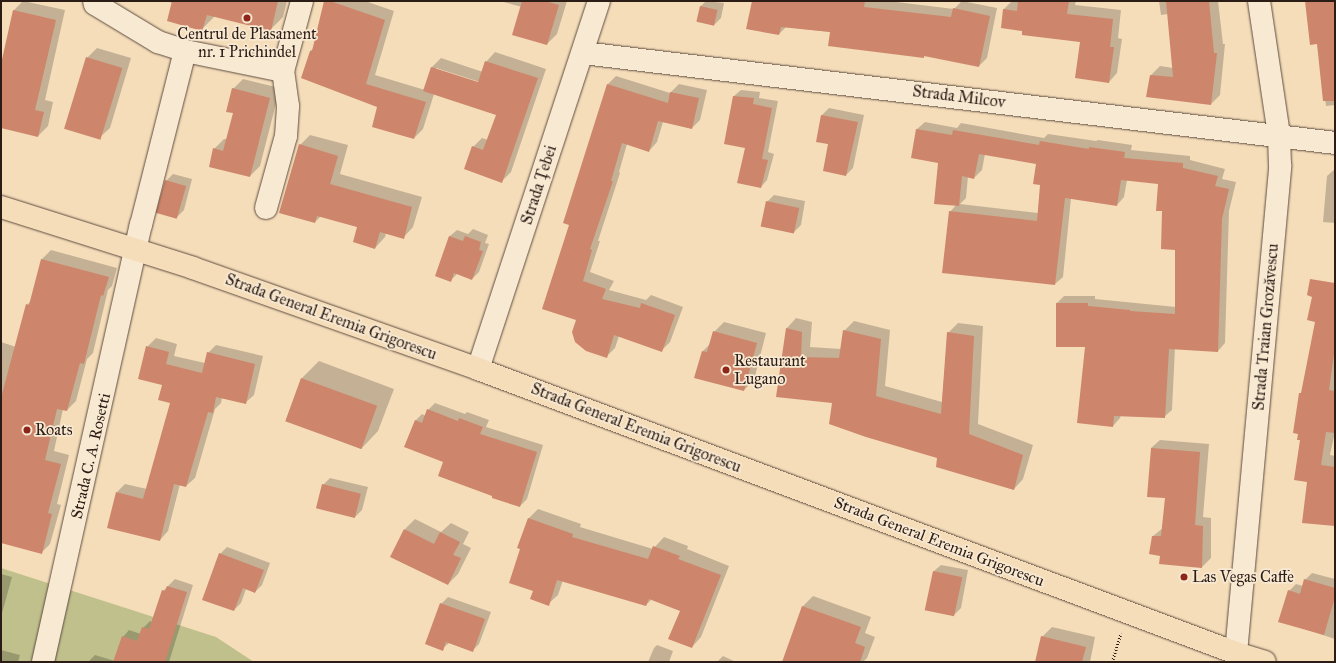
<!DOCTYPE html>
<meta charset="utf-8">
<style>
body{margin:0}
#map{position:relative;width:1336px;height:663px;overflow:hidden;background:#f5ddba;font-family:"IM FELL Great Primer",serif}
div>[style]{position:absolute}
.green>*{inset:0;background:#c0c08d}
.shadow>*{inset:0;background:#0003}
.building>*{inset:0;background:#cd856b;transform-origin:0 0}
.path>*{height:2.5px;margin-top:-1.25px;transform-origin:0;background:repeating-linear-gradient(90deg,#2c1c16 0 1px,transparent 0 3px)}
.roads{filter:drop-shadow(0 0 1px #5e4c3f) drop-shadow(0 0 1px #5e4c3f)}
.minor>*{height:22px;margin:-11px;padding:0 11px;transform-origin:11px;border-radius:11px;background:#f8e9d2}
.major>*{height:22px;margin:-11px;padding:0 11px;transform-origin:11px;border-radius:11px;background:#f5ddba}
.dots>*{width:11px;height:11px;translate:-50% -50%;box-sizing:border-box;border:2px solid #f8e9d2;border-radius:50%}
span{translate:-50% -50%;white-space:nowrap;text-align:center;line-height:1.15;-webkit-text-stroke:3.5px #f8e9d2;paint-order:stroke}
.poi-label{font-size:16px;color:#2c1c16}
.left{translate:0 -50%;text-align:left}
.street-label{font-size:16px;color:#2c1c16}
.frame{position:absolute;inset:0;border:2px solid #2c1c16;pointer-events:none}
</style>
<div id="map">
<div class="green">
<div style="clip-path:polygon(1px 568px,216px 637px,254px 662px,1px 662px)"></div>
</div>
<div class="shadow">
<div style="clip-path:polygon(23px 1px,65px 10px,45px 100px,53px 102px,48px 126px,38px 136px,1px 127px,1px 68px,14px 10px)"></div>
<div style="clip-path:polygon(165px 1px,287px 1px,283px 17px,270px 30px,215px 16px,201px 30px,173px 3px)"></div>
<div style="clip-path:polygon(evenodd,325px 1px,365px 1px,394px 11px,375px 75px,425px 90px,432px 67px,441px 58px,483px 72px,486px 62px,495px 52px,546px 69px,511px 172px,501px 182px,473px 147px,482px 138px,488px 140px,498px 114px,434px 94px,423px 129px,414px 138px,379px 107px,310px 51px,314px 48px,325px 1px,436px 68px,483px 83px,483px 85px,436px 70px,436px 68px)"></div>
<div style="clip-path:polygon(500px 1px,567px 1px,557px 34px,547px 44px,522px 7px)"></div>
<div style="clip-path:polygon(706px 1px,724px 3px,721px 18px,714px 25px,697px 22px,701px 6px)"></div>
<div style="clip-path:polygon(753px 1px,888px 1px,954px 9px,962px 1px,997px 8px,987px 58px,979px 66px,925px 55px,924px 57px,831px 32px,786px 27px,779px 34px)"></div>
<div style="clip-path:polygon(1012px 1px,1076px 1px,1075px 5px,1121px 10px,1118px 38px,1122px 39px,1117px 73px,1109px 82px,1081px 42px,1023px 30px,1004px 9px)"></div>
<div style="clip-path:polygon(1159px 1px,1218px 1px,1223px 44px,1225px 44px,1220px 95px,1211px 104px,1151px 75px,1160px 66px,1173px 68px,1168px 14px,1161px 15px)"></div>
<div style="clip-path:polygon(1306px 1px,1335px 1px,1335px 105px,1326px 106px,1318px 43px)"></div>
<div style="clip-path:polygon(97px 48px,131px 58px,110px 128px,99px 138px,87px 58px)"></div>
<div style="clip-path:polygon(616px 76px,670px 93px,679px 84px,707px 90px,700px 120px,692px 128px,663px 122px,657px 142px,649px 151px,627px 144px,619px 172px,620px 173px,598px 241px,600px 241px,590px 272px,614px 281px,609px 290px,646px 300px,651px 295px,683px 307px,670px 342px,661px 351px,619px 336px,615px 348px,606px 357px,578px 320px,570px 224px,564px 223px,608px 84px)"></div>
<div style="clip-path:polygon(243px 79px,280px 88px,260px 166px,250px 176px,214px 149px,224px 139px,227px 139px,234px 113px,233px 89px)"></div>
<div style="clip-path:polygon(741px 90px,760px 92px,759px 98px,778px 101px,768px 152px,774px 154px,767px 180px,761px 187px,746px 148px,734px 96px)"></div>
<div style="clip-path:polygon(829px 108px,864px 115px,853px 168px,846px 175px,829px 144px,817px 141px,822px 115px)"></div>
<div style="clip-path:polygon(evenodd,925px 122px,957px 128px,961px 123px,1044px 138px,1048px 134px,1096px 141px,1098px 140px,1132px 145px,1131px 150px,1190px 156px,1190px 160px,1225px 169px,1222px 179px,1236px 182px,1229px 211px,1225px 343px,1218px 351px,1175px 348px,1172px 410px,1164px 417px,1121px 415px,1120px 418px,1113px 426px,1086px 346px,1057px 303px,1064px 296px,1095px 296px,1095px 299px,1176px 307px,1176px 249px,1163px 210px,1159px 183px,1127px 180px,1124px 197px,1117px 205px,1071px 198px,1063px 277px,1055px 284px,943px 272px,950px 212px,956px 205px,939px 162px,917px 129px,925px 122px,985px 154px,1037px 163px,1041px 184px,1038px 213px,960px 204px,966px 198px,968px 176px,974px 178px,982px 170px,985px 154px)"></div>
<div style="clip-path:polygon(310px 135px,348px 145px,340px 174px,422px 197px,413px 227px,403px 238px,386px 233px,385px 237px,375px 248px,358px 227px,321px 216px,315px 222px,300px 145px)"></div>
<div style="clip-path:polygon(1335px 169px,1335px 223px,1323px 222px,1327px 176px)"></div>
<div style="clip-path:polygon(173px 174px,192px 179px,184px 210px,177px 217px,166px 181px)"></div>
<div style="clip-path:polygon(774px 195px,805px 201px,801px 225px,794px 232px,767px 202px)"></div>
<div style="clip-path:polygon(473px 229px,488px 235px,485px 243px,489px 244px,479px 272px,472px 279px,458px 273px,450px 281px,436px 276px,450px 236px,457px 230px,468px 234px)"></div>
<div style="clip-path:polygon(51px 250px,117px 268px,112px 286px,108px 290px,93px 353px,87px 359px,76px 401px,67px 410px,63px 409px,54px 451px,69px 455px,57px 504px,61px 505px,50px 544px,41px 553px,1px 542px,1px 342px,16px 347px,27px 305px,31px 301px,42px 259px)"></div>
<div style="clip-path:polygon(1335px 295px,1335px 432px,1330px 455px,1335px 456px,1335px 525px,1308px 481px,1301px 440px,1300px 394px,1303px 391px)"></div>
<div style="clip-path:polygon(796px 318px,812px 322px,810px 347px,841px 349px,844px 331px,854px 321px,890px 330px,885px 386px,942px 402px,948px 333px,958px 323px,983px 326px,978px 424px,1033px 445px,1023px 479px,1014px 489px,938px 457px,833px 402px,777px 396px,787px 328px)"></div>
<div style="clip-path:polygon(724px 322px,766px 333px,754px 380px,744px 390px,703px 351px,711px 343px,714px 332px)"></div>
<div style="clip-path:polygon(156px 338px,177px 344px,174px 356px,205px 363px,208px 353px,216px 345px,263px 356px,254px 395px,245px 403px,222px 398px,221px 403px,215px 409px,195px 478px,186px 486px,180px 484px,168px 531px,160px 540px,117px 492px,125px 484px,147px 489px,171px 402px,147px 347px)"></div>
<div style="clip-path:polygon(319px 361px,394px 389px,378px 431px,361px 449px,286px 420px,302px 378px)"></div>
<div style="clip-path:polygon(435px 403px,465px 414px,467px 412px,489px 420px,486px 427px,543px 445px,527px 499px,520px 506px,494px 495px,445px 461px,415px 421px,422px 414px,426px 416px,428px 410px)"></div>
<div style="clip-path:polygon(1160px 440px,1209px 444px,1203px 517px,1211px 518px,1211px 558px,1202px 567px,1160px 563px,1161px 555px,1153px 536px,1163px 528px,1166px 497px,1151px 448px)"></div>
<div style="clip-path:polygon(330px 478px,368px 487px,362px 510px,355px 517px,323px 485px)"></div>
<div style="clip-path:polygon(538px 509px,581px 524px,580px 527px,653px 549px,664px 537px,688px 546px,687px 549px,729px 566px,701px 637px,692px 647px,681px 610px,652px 599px,646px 605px,563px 580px,558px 595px,548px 604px,534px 590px,521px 549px,528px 519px)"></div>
<div style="clip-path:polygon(415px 519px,441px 532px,451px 523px,469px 532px,463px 544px,471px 548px,458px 574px,448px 584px,405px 529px)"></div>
<div style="clip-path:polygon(227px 547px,270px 563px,262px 585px,255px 592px,246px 589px,241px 603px,234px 610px,220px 554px)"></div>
<div style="clip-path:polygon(941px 565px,968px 570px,961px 608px,954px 615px,934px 571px)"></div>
<div style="clip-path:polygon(1312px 573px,1335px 579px,1335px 639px,1280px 621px,1289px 591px,1296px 584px,1303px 586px,1305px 580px)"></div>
<div style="clip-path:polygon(1px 574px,12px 577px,1px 617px)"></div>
<div style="clip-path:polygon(175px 579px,193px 585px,169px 662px,88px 662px,95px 655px,115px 661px,123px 637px,129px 630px,141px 634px,143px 628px,150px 621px,152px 622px,163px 591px)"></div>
<div style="clip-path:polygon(813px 596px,871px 617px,865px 633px,875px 637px,867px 658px,863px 662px,783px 662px,803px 606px)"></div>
<div style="clip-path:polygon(448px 597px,491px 612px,479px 644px,472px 651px,449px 643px,442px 649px,441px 604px)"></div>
<div style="clip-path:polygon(1052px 627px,1095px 637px,1090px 662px,1036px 662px,1042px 637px)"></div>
<div style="clip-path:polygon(657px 645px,673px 651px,669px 662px,648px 662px,654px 648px)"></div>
<div style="clip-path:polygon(1px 650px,20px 655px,18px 662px,1px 662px)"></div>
<div style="clip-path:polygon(723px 656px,736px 662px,717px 662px)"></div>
</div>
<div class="building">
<div style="clip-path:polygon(172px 1px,278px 1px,271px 31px,207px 15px,202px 31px,167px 21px)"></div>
<div style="clip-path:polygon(324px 1px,330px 1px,385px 20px,366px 84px,426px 102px,414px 139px,372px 127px,377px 107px,301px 78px,310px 51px,312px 51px)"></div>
<div style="clip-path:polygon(522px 1px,545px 1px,559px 5px,547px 45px,512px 35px)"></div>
<div style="clip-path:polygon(752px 1px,865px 1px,864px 7px,951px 17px,953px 8px,990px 16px,979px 67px,924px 56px,924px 58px,828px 46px,830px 32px,781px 27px,779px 35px,746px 29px)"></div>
<div style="clip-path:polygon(1018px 1px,1069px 1px,1067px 14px,1113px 19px,1110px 47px,1114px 47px,1109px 83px,1075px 78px,1080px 42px,1022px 35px,1022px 31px,1001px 28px,1003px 9px,1017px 11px)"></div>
<div style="clip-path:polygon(1166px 1px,1209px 1px,1214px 53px,1217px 53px,1211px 105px,1146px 97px,1150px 75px,1173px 77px)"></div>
<div style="clip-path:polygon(1305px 1px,1335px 1px,1335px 101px,1323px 101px,1317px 44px,1310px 45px)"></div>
<div style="left:700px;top:6px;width:18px;height:16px;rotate:13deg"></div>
<div style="clip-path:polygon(13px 10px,56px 20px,35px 110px,44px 112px,38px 137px,1px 128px,1px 64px)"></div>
<div style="left:86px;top:57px;width:38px;height:75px;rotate:17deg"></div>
<div style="clip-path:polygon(485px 61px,538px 78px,502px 183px,464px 169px,472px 146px,483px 150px,496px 115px,423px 91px,431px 67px,478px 82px)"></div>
<div style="clip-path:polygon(607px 84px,668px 103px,670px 92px,699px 98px,692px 129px,658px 121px,649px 152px,622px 143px,611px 181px,613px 181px,590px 249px,592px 250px,583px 281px,606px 289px,602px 299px,640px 308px,641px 303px,675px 315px,662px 352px,614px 335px,607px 358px,586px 351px,575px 342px,572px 332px,576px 320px,542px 309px,569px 225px,563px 223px)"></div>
<div style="clip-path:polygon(232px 88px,270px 98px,250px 177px,209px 167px,213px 148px,223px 151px,233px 113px,226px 112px)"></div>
<div style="clip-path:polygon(733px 96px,754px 98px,753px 104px,772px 108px,762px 159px,768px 160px,761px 188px,737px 183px,745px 148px,724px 144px)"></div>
<div style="clip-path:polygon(821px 115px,858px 122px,846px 176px,823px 171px,828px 144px,816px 142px)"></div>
<div style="clip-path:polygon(916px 129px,952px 135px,953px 130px,1039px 145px,1040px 141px,1089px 149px,1089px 147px,1125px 152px,1124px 158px,1183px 163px,1183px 168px,1218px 176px,1215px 186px,1229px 189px,1222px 219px,1218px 352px,1169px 349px,1165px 418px,1114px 416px,1113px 427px,1077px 423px,1085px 347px,1056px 347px,1056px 303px,1088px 303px,1088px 306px,1130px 310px,1130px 311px,1175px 314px,1175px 250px,1161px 249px,1162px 211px,1156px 211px,1158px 184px,1121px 180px,1117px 206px,1065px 198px,1055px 285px,942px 273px,949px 211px,1037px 221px,1040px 185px,1033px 184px,1036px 164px,979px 154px,974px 179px,962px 176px,959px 206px,934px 204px,938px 163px,911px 158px)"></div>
<div style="clip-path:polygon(299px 144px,338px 156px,330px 184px,412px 207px,404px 239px,380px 232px,375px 249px,353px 242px,357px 227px,317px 216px,315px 223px,279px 213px)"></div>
<div style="left:165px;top:180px;width:22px;height:34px;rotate:16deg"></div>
<div style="left:766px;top:201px;width:34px;height:26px;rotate:12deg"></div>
<div style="clip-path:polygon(449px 236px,463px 241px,465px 236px,481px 242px,479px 250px,483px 251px,472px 280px,454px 273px,451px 282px,435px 276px)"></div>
<div style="clip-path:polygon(41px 259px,109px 277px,103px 296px,101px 295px,84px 364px,80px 363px,67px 411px,57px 409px,45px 460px,61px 464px,48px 513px,52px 514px,42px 554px,1px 543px,1px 398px,26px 304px,29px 305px)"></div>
<div style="clip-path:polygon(1310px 279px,1335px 283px,1335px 347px,1329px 390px,1335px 391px,1335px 433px,1326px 432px,1321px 465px,1335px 467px,1335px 526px,1302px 523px,1307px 482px,1294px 480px,1300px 440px,1297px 440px,1298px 434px,1293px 433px,1299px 393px,1301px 393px,1315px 322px,1307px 320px,1312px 297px,1307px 295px)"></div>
<div style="clip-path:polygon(786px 328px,802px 332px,801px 357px,839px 358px,843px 330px,881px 339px,876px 396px,941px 414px,947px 332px,974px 336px,969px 434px,1023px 455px,1014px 490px,936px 467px,937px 458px,866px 437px,829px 424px,832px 403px,776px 397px)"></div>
<div style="clip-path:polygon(713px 331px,757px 343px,744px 391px,694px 378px,702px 351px,707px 352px)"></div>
<div style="clip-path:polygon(146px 346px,169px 352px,166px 364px,202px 373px,207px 352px,255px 364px,246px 404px,216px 397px,213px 413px,208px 412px,186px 487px,174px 484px,160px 541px,107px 528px,116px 492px,143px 499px,170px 403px,158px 400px,162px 385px,138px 379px)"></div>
<div style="left:301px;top:378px;width:81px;height:46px;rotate:20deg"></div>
<div style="clip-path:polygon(427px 409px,458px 421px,459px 418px,483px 427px,480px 434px,537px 452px,520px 507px,492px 498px,492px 496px,438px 476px,443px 462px,404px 447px,415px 420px,422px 423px)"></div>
<div style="clip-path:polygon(1151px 448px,1200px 452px,1195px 525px,1203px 526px,1202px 568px,1159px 564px,1160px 556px,1149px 554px,1152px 536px,1161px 536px,1165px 498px,1147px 497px)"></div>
<div style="left:322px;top:484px;width:40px;height:25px;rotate:14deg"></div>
<div style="clip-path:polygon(528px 518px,573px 534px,572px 537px,648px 559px,653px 546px,680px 556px,678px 559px,721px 575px,692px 648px,668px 639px,680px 611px,649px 599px,646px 606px,557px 580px,549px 606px,530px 599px,533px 591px,509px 583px,520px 549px,517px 548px)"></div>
<div style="clip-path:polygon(404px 529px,434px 544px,440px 532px,460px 542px,453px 555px,461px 558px,448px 585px,390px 557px)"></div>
<div style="clip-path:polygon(219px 553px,264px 570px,255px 593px,243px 588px,234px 611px,202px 600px)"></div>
<div style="left:933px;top:571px;width:30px;height:40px;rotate:12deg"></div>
<div style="clip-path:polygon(1304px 579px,1335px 588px,1335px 597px,1324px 635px,1278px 622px,1288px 590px,1300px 594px)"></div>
<div style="clip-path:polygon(167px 586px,187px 592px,165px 662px,113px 662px,122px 636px,137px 641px,142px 627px,149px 629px,162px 590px,165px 591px)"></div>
<div style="clip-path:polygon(440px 603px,485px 619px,473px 652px,446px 642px,443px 651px,425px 644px)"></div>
<div style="clip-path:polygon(802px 606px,861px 627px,855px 643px,865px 647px,860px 662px,782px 662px)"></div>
<div style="clip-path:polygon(1041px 636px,1086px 647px,1082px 662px,1035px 662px)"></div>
</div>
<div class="path">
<div style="left:1112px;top:662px;width:30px;rotate:-73deg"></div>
</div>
<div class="roads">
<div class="minor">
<div style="left:94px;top:1px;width:3px;rotate:72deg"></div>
<div style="left:95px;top:4px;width:74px;rotate:31.1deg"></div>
<div style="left:158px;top:42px;width:28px;rotate:18deg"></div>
<div style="left:583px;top:53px;width:757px;rotate:6.82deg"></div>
<div style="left:266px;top:208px;width:75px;rotate:-74.5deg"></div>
<div style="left:286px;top:136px;width:30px;rotate:-86deg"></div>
<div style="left:288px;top:106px;width:35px;rotate:-98deg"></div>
<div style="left:283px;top:71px;width:73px;rotate:-74.8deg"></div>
<div style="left:478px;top:369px;width:387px;rotate:-71.8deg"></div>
<div style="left:1236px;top:653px;width:490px;rotate:-84.8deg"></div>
<div style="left:1280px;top:165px;width:30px;rotate:-92deg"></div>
<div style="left:1279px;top:135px;width:135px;rotate:-98.5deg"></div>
<div style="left:43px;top:662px;width:448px;rotate:-77.4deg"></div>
<div style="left:141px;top:225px;width:179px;rotate:-75.8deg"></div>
<div style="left:185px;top:51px;width:100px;rotate:11.5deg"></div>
</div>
<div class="major">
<div style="left:1px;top:207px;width:201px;rotate:17.6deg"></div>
<div style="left:193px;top:268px;width:302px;rotate:19.5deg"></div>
<div style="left:478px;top:369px;width:809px;rotate:20.54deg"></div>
<div style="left:1236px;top:653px;width:30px;rotate:17deg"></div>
</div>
</div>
<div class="dots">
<div style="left:247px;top:18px;background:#8f2418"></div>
<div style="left:726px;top:370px;background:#8f2418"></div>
<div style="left:27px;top:430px;background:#8f2418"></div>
<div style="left:1184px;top:577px;background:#8f2418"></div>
</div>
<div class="poi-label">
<span style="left:247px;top:43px">Centrul de Plasament<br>nr. 1 Prichindel</span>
<span class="left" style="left:734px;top:370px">Restaurant<br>Lugano</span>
<span class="left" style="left:35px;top:430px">Roats</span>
<span class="left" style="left:1192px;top:577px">Las Vegas Caffe</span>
</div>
<div class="street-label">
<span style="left:959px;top:97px;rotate:7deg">Strada Milcov</span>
<span style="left:539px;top:185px;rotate:-72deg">Strada Țebei</span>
<span style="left:331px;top:317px;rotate:20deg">Strada General Eremia Grigorescu</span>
<span style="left:1266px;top:327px;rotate:-85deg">Strada Traian Grozăvescu</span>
<span style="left:636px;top:428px;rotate:21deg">Strada General Eremia Grigorescu</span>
<span style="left:91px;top:456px;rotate:-77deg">Strada C. A. Rosetti</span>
<span style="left:939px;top:542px;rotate:21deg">Strada General Eremia Grigorescu</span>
</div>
<div class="frame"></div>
</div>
